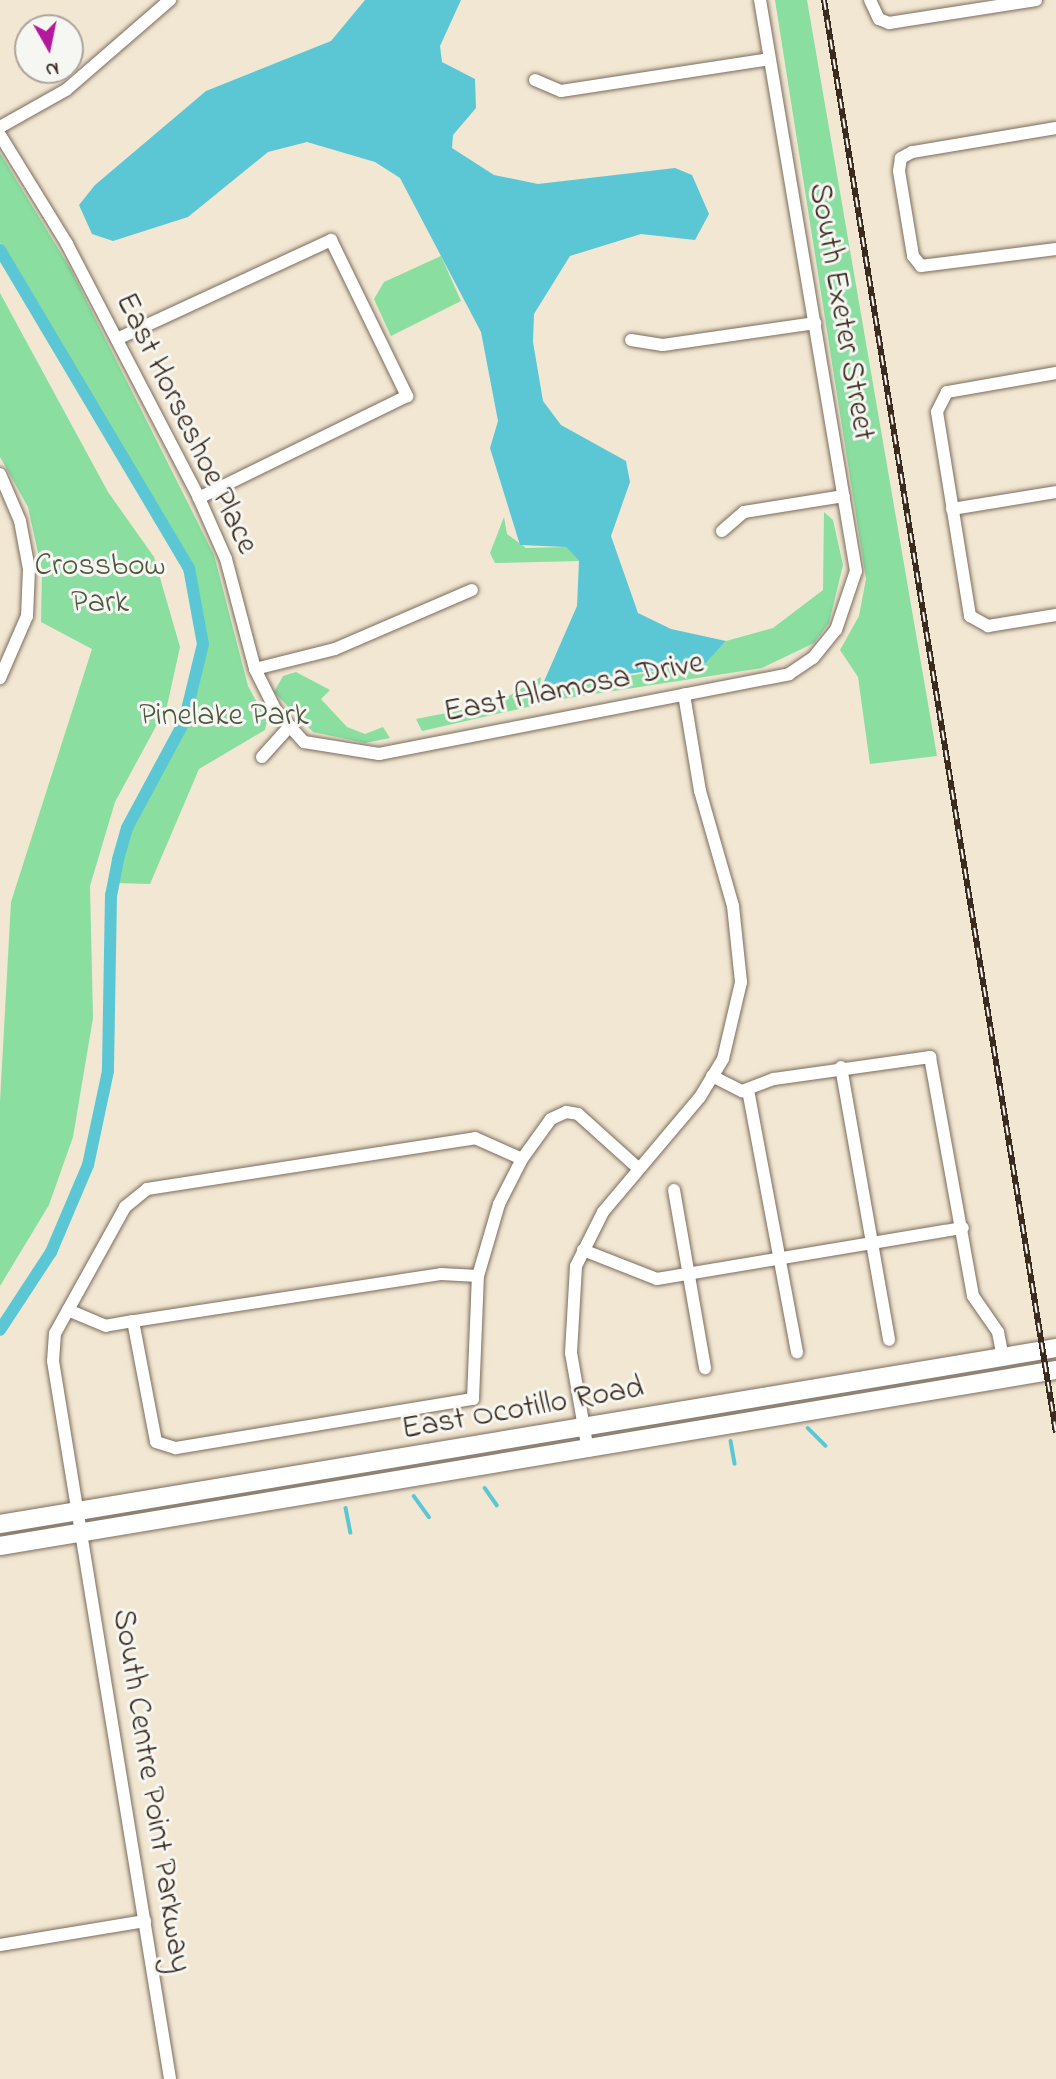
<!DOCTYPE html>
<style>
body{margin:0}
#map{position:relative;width:1056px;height:2079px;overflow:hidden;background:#f2e7d2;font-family:"Indie Flower",sans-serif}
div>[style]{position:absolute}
.green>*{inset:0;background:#89dea0}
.water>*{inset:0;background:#5bc7d4}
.stream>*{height:3.5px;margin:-1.75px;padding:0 1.75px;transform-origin:1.75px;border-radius:1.75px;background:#5bc7d4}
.canal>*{height:12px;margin:-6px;padding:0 6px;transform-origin:6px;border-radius:6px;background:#5bc7d4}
.roads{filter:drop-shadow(0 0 2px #7b6c5d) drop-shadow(0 0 2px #7b6c5d)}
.minor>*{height:12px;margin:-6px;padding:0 6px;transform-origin:6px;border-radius:6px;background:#fff}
.secondary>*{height:18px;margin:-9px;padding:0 9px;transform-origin:9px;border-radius:9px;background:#fff}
.rail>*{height:6px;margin-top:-3px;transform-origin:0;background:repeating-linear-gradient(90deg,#f6f6f2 0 10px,#3b2a1e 0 20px);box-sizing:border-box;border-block:2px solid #3b2a1e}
span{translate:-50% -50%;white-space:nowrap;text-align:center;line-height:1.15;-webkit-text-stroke:6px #f6f6f2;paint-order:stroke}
.street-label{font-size:32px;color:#3b2a1e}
.park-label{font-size:32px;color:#4e573e}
.north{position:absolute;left:14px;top:14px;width:70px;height:70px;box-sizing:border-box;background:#f6f6f2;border:2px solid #aba49d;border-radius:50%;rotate:171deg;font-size:19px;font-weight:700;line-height:28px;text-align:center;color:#3b2a1e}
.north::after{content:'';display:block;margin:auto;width:24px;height:32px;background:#b5179e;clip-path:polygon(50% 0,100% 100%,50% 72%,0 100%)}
</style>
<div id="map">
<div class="green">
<div style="clip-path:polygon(775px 0,807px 0,937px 756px,870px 764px,858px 677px,840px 650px,859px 616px,866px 579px)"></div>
<div style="clip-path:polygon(0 153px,70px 268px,214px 555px,248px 686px,267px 721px,265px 730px,199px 769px,150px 884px,115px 883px,129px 829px,196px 695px,204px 656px,198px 595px,170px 532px,0 243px)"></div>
<div style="clip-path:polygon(441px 256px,461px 301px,391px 336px,374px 299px,384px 282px)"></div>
<div style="clip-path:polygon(0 293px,108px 492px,154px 557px,180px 647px,167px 706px,115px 802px,90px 886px,93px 1018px,73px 1137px,49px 1205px,0 1286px,0 1102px,11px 902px,92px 649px,41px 622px,42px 571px,28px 507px,0 457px)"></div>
<div style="clip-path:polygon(824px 512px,833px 520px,843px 565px,829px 623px,814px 643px,762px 668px,562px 699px,563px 687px,706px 663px,726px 641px,773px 628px,823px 590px)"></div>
<div style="clip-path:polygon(504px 517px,507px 534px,526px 548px,566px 547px,579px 561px,495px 563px,490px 553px)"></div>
<div style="clip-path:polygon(296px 672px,330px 690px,321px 699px,347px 727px,365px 734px,383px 727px,390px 738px,365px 743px,313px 732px,274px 692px,283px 676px)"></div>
<div style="clip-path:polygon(541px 677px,540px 686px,555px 687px,554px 701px,422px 731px,416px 719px,497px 703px)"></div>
</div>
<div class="water">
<div style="clip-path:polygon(365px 0,461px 0,440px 46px,442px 62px,475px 79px,476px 108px,453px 135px,452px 148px,494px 175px,538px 184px,675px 168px,692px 175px,709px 214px,695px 240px,641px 234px,570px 256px,534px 314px,533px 342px,543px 401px,561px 425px,626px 461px,630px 482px,611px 536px,638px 613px,671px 629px,726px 641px,706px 663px,542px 686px,577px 606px,579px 561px,566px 547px,520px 545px,490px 448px,498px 421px,481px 332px,400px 178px,375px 162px,307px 142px,268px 152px,188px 217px,113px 241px,92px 234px,79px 205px,95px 185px,206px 91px,331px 41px)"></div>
</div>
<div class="stream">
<div style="left:808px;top:1428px;width:25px;rotate:45deg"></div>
<div style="left:731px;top:1441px;width:23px;rotate:80deg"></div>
<div style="left:485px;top:1488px;width:21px;rotate:55deg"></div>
<div style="left:414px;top:1496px;width:26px;rotate:54deg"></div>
<div style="left:346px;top:1508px;width:25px;rotate:79deg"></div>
</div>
<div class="canal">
<div style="left:0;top:250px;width:370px;rotate:59.3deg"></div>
<div style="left:189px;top:568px;width:77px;rotate:79.6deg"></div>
<div style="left:203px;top:644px;width:80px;rotate:103.7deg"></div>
<div style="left:184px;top:722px;width:120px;rotate:118.3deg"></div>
<div style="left:127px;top:828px;width:33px;rotate:106deg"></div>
<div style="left:118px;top:860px;width:36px;rotate:101deg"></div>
<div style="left:111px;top:895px;width:176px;rotate:91deg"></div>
<div style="left:108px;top:1071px;width:96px;rotate:102deg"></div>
<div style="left:88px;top:1165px;width:95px;rotate:113deg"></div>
<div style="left:51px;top:1252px;width:93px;rotate:123.2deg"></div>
</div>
<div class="roads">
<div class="minor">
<div style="left:870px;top:0;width:21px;rotate:65deg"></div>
<div style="left:879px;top:19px;width:11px;rotate:22deg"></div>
<div style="left:889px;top:23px;width:149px;rotate:-8.9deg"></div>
<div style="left:535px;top:80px;width:28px;rotate:23deg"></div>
<div style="left:561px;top:91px;width:210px;rotate:-8.7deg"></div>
<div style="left:0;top:127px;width:76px;rotate:-29.3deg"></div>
<div style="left:66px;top:90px;width:138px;rotate:-40.9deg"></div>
<div style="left:1056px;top:128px;width:146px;rotate:170.5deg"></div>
<div style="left:912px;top:152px;width:13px;rotate:151deg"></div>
<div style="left:901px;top:158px;width:13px;rotate:99deg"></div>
<div style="left:899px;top:171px;width:86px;rotate:80.6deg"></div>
<div style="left:913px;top:256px;width:13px;rotate:51deg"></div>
<div style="left:921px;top:266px;width:136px;rotate:-7.2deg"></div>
<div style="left:0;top:135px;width:128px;rotate:58.4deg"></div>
<div style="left:67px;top:244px;width:286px;rotate:62.5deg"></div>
<div style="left:199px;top:498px;width:67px;rotate:66.1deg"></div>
<div style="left:226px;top:559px;width:114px;rotate:75.2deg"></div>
<div style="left:255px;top:669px;width:47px;rotate:63.4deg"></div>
<div style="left:276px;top:711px;width:42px;rotate:47.9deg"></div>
<div style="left:304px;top:742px;width:76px;rotate:9.1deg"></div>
<div style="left:379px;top:754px;width:418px;rotate:-11deg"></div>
<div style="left:789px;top:674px;width:29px;rotate:-34deg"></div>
<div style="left:813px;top:658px;width:36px;rotate:-51deg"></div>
<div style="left:836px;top:630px;width:62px;rotate:-71.3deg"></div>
<div style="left:856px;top:571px;width:579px;rotate:-99.54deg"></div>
<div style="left:117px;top:339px;width:236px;rotate:-24.8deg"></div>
<div style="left:331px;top:240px;width:174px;rotate:64deg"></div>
<div style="left:407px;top:396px;width:232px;rotate:153.9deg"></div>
<div style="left:631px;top:340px;width:32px;rotate:9deg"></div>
<div style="left:663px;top:345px;width:154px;rotate:-8.2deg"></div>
<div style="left:1056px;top:373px;width:111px;rotate:170.1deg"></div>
<div style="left:947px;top:392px;width:22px;rotate:117deg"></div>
<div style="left:937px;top:412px;width:207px;rotate:80.8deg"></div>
<div style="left:970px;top:616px;width:21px;rotate:29deg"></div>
<div style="left:988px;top:626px;width:69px;rotate:-9.2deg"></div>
<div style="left:0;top:474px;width:51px;rotate:66.9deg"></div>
<div style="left:20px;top:521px;width:49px;rotate:79.4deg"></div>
<div style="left:29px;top:569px;width:47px;rotate:92.4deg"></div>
<div style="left:27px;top:616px;width:68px;rotate:113.5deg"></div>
<div style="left:952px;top:509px;width:105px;rotate:-9.3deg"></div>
<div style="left:722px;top:531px;width:29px;rotate:-41deg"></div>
<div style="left:744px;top:512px;width:101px;rotate:-9.1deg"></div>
<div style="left:255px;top:669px;width:82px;rotate:-14deg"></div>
<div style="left:335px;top:649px;width:149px;rotate:-23.3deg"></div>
<div style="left:262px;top:757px;width:42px;rotate:-47.9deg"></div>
<div style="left:841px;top:1067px;width:277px;rotate:80deg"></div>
<div style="left:712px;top:1076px;width:34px;rotate:27deg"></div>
<div style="left:742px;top:1091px;width:34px;rotate:-21deg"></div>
<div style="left:774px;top:1079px;width:158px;rotate:-8deg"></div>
<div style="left:930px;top:1057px;width:243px;rotate:79.8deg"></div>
<div style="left:973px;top:1296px;width:44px;rotate:55.2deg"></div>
<div style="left:998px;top:1332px;width:25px;rotate:79deg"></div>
<div style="left:748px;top:1090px;width:267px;rotate:79.4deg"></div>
<div style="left:674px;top:1190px;width:181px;rotate:80.1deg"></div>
<div style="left:583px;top:1250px;width:79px;rotate:21.4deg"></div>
<div style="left:657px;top:1279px;width:310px;rotate:-9.5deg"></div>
<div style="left:478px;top:1276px;width:37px;rotate:-177deg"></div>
<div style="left:441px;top:1274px;width:312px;rotate:171.3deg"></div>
<div style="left:133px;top:1321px;width:123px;rotate:79.2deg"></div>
<div style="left:156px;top:1442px;width:21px;rotate:17deg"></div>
<div style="left:176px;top:1448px;width:301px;rotate:-9.4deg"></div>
<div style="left:473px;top:1399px;width:123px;rotate:-87.7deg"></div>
<div style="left:478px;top:1276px;width:75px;rotate:-73.7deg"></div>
<div style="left:499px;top:1204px;width:51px;rotate:-62.9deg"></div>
<div style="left:522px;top:1159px;width:49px;rotate:-54.1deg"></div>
<div style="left:551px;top:1119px;width:17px;rotate:-25deg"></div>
<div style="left:566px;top:1112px;width:12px;rotate:9deg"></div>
<div style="left:578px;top:1114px;width:81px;rotate:42deg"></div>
<div style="left:68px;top:1310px;width:118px;rotate:-61deg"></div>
<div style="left:125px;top:1207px;width:28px;rotate:-39deg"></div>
<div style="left:147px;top:1189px;width:332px;rotate:-8.8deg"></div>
<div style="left:475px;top:1138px;width:51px;rotate:24.1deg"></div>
<div style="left:133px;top:1321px;width:27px;rotate:170deg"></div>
<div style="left:106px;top:1326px;width:41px;rotate:-157.2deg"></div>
<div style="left:68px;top:1310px;width:26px;rotate:119deg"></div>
<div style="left:55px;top:1333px;width:28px;rotate:94deg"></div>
<div style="left:53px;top:1361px;width:727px;rotate:80.74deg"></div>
<div style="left:588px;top:1451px;width:99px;rotate:-99.8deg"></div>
<div style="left:571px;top:1353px;width:87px;rotate:-86.7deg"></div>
<div style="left:576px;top:1266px;width:60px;rotate:-63.4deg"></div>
<div style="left:603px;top:1212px;width:150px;rotate:-49.9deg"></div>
<div style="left:700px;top:1097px;width:44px;rotate:-58.8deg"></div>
<div style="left:723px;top:1059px;width:79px;rotate:-76.8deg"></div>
<div style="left:741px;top:982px;width:76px;rotate:-96deg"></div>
<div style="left:733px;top:906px;width:120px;rotate:-106deg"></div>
<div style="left:700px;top:791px;width:98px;rotate:-99.4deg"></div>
<div style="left:0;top:1945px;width:147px;rotate:-9.4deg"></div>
</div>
<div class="secondary">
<div style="left:0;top:1524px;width:1071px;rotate:-9.46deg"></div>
<div style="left:0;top:1546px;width:1071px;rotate:-9.46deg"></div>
</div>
</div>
<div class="rail">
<div style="left:824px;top:0;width:1451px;rotate:80.8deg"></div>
</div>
<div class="street-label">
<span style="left:840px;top:312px;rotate:80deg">South Exeter Street</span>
<span style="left:185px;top:424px;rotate:64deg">East Horseshoe Place</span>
<span style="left:574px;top:689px;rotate:-11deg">East Alamosa Drive</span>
<span style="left:523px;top:1410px;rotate:-10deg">East Ocotillo Road</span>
<span style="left:150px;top:1791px;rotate:81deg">South Centre Point Parkway</span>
</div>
<div class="park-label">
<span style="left:100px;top:586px">Crossbow<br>Park</span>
<span style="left:224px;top:717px">Pinelake Park</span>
</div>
<div class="north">N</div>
</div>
